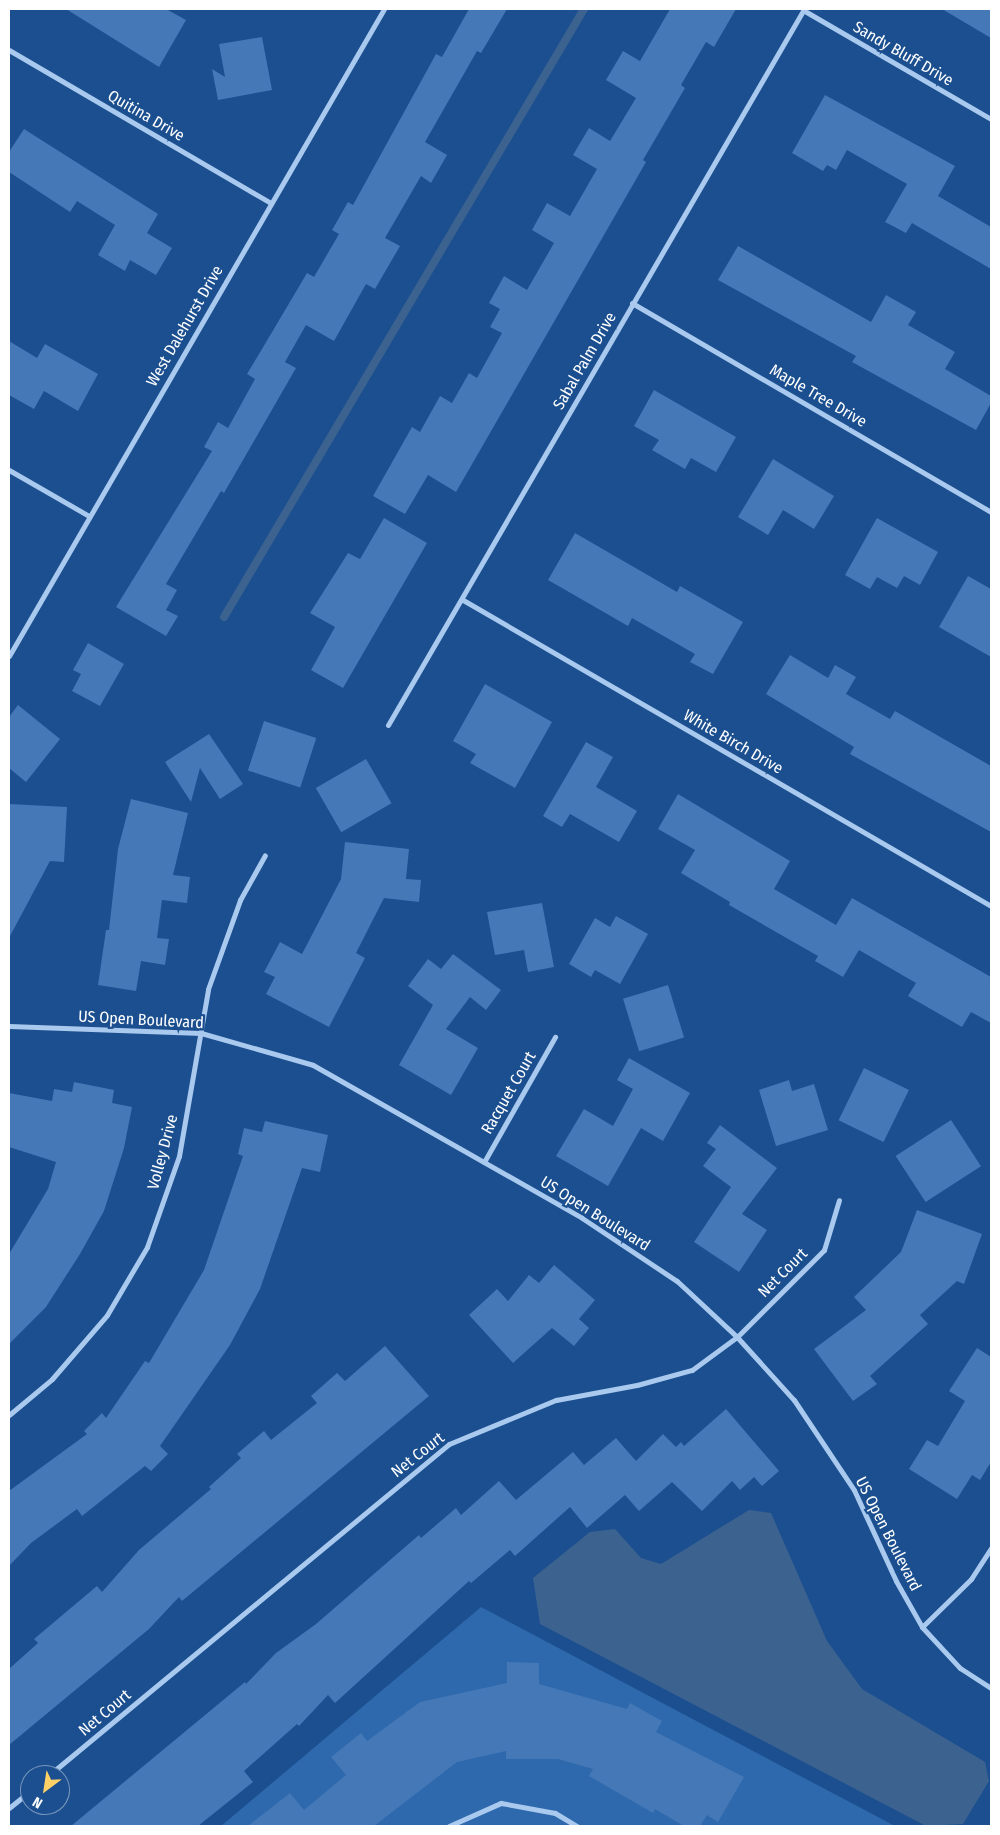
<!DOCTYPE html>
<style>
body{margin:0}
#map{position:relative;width:1000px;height:1835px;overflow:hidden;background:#1b4f8f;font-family:"Fira Sans Condensed",sans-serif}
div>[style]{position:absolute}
.green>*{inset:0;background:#2e69ad}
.water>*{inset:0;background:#3c6290}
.stream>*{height:8px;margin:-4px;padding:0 4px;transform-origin:4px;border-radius:4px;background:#3c6290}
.building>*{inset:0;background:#4478b7;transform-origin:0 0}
.minor>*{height:5px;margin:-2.5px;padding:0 2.5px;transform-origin:2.5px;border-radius:2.5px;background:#a9c9ee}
span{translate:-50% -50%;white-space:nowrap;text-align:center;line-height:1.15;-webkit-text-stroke:4.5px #1b4f8f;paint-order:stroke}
.street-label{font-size:16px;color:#fff}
.frame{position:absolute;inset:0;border:10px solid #fff;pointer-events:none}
.north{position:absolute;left:20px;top:1765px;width:50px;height:50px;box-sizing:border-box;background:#1b4f8f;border:1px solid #7695bc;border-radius:50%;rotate:211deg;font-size:14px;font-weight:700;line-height:20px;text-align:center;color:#fff}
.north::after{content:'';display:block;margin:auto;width:18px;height:22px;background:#ffd166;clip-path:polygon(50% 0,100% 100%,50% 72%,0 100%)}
</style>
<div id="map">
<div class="green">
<div style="clip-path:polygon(481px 1607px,895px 1826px,221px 1826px)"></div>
</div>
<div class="water">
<div style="clip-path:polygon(749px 1510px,771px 1513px,827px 1641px,862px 1689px,985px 1762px,989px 1781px,963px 1824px,926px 1826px,540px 1624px,533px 1578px,590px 1532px,615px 1529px,641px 1558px,661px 1564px)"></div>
</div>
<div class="stream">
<div style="left:224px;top:617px;width:707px;rotate:-59.37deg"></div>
</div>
<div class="building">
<div style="clip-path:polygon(66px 9px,166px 9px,186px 20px,159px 67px)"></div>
<div style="clip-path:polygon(469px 9px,507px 9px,481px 53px,477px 51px,425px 142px,447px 155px,431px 183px,421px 176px,385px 238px,400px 246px,375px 289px,366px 284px,334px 341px,306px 325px,285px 362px,296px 368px,224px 493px,221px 491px,166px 584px,177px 590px,166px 610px,178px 616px,166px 636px,116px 607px,212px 451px,204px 447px,218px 422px,228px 428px,255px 379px,247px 374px,262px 349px,307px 273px,314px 277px,339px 234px,332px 230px,348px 202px,353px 205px,436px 54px,442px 57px)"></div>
<div style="clip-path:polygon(670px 9px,736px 9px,714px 47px,706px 42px,681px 85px,685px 88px,643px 160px,646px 162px,456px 492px,428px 475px,405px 514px,373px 496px,412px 427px,420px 432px,440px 396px,452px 403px,469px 373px,477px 378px,502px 333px,490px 327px,500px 309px,489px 303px,504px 276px,527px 290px,554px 243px,532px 230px,547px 203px,570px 216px,597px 169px,573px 155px,589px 128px,610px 141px,636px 98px,606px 80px,623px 51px,640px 61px)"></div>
<div style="clip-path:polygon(942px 9px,991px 9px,991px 38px)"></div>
<div style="clip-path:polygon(262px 37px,272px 90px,218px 100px,212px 69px,225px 77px,219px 44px)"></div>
<div style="clip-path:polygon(825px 95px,955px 166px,938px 196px,991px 227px,991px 269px,912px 223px,906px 233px,885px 222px,907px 184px,847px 150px,836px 170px,827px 165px,823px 171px,792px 153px)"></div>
<div style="clip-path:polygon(24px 129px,158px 214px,147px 233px,172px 248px,156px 275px,130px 260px,125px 271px,98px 255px,115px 225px,77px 201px,70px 212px,9px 172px,9px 152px)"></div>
<div style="clip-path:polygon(738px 246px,871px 322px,886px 295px,916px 312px,908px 325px,955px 352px,945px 369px,991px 396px,991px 403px,976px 430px,852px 362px,856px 356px,718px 280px)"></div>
<div style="clip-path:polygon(9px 341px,37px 358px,45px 344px,98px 374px,78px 411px,44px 391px,34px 409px,9px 395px)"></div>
<div style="clip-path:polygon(654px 390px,736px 437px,716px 472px,691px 458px,685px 469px,652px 450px,659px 440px,634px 426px)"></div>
<div style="clip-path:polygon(773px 459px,834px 496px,814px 529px,783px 510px,768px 535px,738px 517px)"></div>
<div style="clip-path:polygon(384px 518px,427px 543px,343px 688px,311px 670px,335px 627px,310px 613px,348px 553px,360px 559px)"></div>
<div style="clip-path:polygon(877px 518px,938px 552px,920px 585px,904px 576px,897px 588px,877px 577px,870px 589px,845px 575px)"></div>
<div style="clip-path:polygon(575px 533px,677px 592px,680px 586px,743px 622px,713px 674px,690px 662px,695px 654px,632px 618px,628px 626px,548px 580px)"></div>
<div style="clip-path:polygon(968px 576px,991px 589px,991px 657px,939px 627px)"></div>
<div style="clip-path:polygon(88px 643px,124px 664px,100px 706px,72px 691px,81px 674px,73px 670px)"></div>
<div style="clip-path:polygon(790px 655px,828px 678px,835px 665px,856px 677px,846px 694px,890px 719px,895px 711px,991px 766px,991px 832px,850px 754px,854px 747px,766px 694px)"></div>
<div style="clip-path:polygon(485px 684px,552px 722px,515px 788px,470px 763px,476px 754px,453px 741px)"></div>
<div style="clip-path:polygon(18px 705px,60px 739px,26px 782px,9px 768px,9px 717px)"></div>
<div style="left:264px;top:721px;width:55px;height:52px;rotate:18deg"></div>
<div style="clip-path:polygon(209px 734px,243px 784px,220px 799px,200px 768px,191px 802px,165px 762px)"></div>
<div style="clip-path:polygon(586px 742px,613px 757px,596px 787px,637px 811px,619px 842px,570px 814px,562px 827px,543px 816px)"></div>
<div style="left:366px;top:759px;width:51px;height:58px;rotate:60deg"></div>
<div style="clip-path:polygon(678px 794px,790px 861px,774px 889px,836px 925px,852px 898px,991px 977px,991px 1023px,971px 1012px,962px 1027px,908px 996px,916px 983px,859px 950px,843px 977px,815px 961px,818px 956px,729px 905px,730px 902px,681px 873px,695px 850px,658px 829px)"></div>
<div style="clip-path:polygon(131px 799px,188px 813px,173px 875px,190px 877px,187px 903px,162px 900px,157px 938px,169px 939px,165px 965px,141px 961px,136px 991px,98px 985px,106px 930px,109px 930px,118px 849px)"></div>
<div style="clip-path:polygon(9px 804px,67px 807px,64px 862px,50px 861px,9px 938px)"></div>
<div style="clip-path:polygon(345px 842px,409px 849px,406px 879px,421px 880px,419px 902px,384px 898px,356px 953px,365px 958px,329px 1027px,266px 994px,275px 977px,264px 972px,280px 942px,302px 954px,341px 879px)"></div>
<div style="clip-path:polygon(542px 903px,554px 967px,528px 972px,524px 950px,495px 955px,487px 912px)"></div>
<div style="clip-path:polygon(616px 916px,648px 934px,620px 984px,595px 970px,591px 977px,569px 964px,595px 918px,610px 927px)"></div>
<div style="clip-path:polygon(453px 954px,501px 990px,486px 1010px,470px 997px,446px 1029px,478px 1048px,451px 1095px,399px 1065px,433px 1005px,408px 986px,428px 959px,441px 969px)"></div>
<div style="left:668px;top:985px;width:55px;height:47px;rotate:73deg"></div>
<div style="clip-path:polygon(629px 1058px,690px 1093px,663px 1141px,641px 1128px,608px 1186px,556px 1156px,584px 1109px,613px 1126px,633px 1089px,617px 1080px)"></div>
<div style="left:864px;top:1068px;width:50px;height:58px;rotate:26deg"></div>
<div style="clip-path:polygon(789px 1080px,792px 1091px,814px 1084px,828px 1130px,776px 1146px,759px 1090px)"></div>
<div style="clip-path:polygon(74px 1082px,114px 1090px,112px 1103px,132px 1107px,124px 1148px,104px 1211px,80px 1254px,46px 1307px,9px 1344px,9px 1254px,48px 1189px,56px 1162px,9px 1147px,9px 1093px,52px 1101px,54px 1089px,72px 1092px)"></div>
<div style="left:951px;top:1120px;width:55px;height:66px;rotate:57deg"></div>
<div style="clip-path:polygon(265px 1121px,328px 1135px,320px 1172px,302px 1168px,260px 1289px,230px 1345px,160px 1446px,168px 1454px,151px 1471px,145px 1466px,82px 1516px,77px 1509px,31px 1543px,9px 1566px,9px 1491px,87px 1434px,84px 1431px,102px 1413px,106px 1418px,145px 1361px,149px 1363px,204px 1270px,243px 1156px,238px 1154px,244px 1128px,262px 1132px)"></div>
<div style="clip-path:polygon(720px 1125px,777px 1168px,742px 1214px,767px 1230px,739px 1272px,694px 1242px,731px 1187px,703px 1166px,716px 1149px,707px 1143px)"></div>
<div style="clip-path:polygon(917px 1210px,982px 1234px,964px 1284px,957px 1281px,920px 1315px,928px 1324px,870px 1376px,877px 1384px,853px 1401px,814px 1349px,866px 1310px,854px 1297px,901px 1252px)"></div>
<div style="clip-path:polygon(554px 1265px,595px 1300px,579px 1319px,589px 1328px,574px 1346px,552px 1328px,513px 1363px,469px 1315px,497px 1289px,508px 1301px,529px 1275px,539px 1283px)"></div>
<div style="clip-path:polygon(385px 1346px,429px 1396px,182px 1601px,179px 1597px,149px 1629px,9px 1745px,9px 1669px,38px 1643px,34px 1639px,97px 1586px,102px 1592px,139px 1550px,211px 1489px,209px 1487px,241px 1458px,237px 1454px,264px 1431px,271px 1440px,317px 1403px,311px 1396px,337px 1373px,345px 1381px)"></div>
<div style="clip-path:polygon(977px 1348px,991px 1357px,991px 1462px,980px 1480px,972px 1475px,957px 1499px,909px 1469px,927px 1440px,938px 1446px,965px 1401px,949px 1391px)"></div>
<div style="clip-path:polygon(726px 1409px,779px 1471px,762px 1486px,754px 1477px,740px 1490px,732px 1481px,702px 1511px,672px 1482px,639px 1511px,625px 1495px,587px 1528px,570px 1507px,515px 1556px,510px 1550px,471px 1583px,469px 1581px,335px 1703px,328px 1695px,299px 1726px,297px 1724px,244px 1771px,253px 1782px,198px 1826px,71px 1826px,245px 1682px,246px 1684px,276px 1653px,316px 1624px,419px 1535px,421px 1538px,456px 1508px,461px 1515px,499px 1481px,516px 1500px,573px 1452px,584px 1465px,616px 1438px,636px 1461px,663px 1434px,676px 1447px,681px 1442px,684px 1446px)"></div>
<div style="clip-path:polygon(507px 1662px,539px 1663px,539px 1684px,627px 1709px,630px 1703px,662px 1721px,656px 1732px,744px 1777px,718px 1822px,707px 1815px,700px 1826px,684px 1826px,655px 1809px,653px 1813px,589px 1776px,593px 1769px,558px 1759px,506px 1759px,506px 1751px,457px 1762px,374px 1826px,248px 1826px,290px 1793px,304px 1810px,346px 1775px,331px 1757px,361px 1733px,367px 1741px,420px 1702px,507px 1683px)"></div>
</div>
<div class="minor">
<div style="left:803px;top:10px;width:217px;rotate:30.1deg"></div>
<div style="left:9px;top:50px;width:303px;rotate:30.3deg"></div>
<div style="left:632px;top:303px;width:415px;rotate:30.2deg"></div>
<div style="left:9px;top:470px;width:92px;rotate:29.9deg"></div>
<div style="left:463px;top:600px;width:610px;rotate:30.09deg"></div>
<div style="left:9px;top:656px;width:748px;rotate:-59.9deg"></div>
<div style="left:388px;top:725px;width:828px;rotate:-59.84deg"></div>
<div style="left:9px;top:1026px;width:192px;rotate:2.1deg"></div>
<div style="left:201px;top:1033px;width:116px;rotate:15.9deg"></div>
<div style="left:313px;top:1065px;width:309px;rotate:29.6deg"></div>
<div style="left:582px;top:1218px;width:114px;rotate:33.6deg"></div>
<div style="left:677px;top:1281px;width:82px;rotate:43deg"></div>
<div style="left:737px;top:1337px;width:85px;rotate:47.9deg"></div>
<div style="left:794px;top:1400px;width:108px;rotate:56.3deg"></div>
<div style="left:854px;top:1490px;width:100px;rotate:65.2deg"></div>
<div style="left:896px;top:1581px;width:53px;rotate:60.5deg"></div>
<div style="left:922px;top:1627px;width:56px;rotate:47.2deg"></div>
<div style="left:960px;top:1668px;width:37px;rotate:33deg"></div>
<div style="left:484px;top:1162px;width:144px;rotate:-60.4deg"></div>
<div style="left:9px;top:1415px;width:56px;rotate:-39.9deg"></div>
<div style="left:52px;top:1379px;width:84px;rotate:-49.3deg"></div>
<div style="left:107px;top:1315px;width:79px;rotate:-59.5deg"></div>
<div style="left:147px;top:1247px;width:96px;rotate:-70.6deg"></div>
<div style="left:179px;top:1156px;width:169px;rotate:-80.1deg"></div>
<div style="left:208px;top:989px;width:95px;rotate:-70.2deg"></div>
<div style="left:240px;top:900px;width:51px;rotate:-60.9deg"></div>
<div style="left:922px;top:1627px;width:69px;rotate:-44.4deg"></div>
<div style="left:971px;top:1579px;width:37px;rotate:-57deg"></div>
<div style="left:49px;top:1775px;width:519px;rotate:-39.61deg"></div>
<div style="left:449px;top:1444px;width:116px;rotate:-22.4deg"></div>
<div style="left:556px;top:1400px;width:82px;rotate:-10.5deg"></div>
<div style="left:637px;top:1385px;width:57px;rotate:-15.3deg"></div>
<div style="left:692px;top:1370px;width:56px;rotate:-36.3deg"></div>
<div style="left:737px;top:1337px;width:123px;rotate:-45deg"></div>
<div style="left:824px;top:1250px;width:52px;rotate:-73.3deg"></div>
<div style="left:9px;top:1808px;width:27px;rotate:-39deg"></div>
<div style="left:449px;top:1826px;width:57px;rotate:-23.9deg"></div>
<div style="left:501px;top:1803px;width:55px;rotate:10.5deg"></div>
<div style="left:555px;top:1813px;width:26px;rotate:31deg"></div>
</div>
<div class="street-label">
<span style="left:903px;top:54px;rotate:30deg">Sandy Bluff Drive</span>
<span style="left:146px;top:116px;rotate:30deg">Quitina Drive</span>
<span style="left:185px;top:326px;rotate:-60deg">West Dalehurst Drive</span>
<span style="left:585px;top:361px;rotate:-60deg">Sabal Palm Drive</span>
<span style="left:818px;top:396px;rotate:30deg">Maple Tree Drive</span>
<span style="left:733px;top:742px;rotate:30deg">White Birch Drive</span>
<span style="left:141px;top:1020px;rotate:3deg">US Open Boulevard</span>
<span style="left:509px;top:1093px;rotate:-60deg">Racquet Court</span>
<span style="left:163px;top:1152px;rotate:-75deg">Volley Drive</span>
<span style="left:595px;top:1214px;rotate:32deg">US Open Boulevard</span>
<span style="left:783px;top:1273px;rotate:-45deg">Net Court</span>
<span style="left:418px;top:1455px;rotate:-38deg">Net Court</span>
<span style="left:888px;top:1534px;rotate:63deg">US Open Boulevard</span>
<span style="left:105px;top:1713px;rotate:-40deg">Net Court</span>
</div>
<div class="frame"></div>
<div class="north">N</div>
</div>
